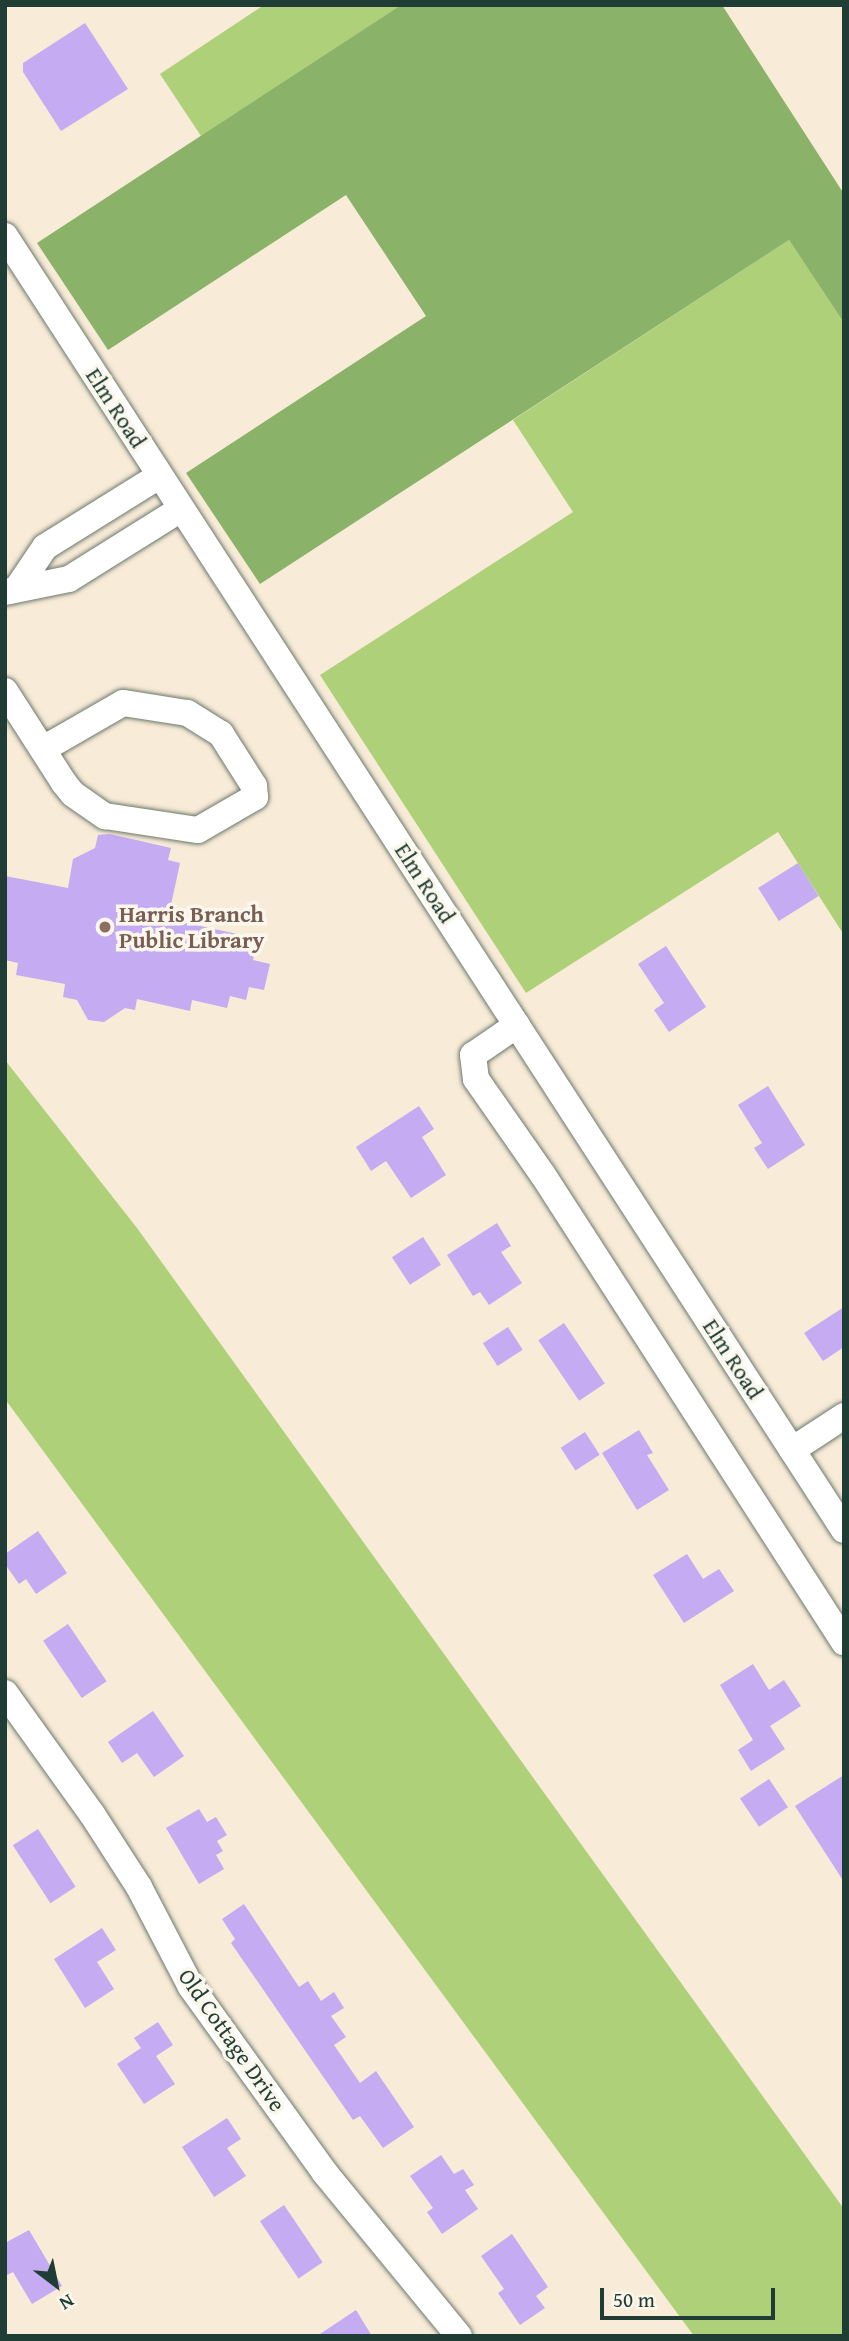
<!DOCTYPE html>
<style>
body{margin:0}
#map{position:relative;width:849px;height:2341px;overflow:hidden;background:#f8ebd7;font-family:"Gentium Book Plus",serif}
div>[style]{position:absolute}
.green>*{inset:0;background:#aed079}
.forest>*{inset:0;background:#8ab269}
.building>*{inset:0;background:#c4abf2;transform-origin:0 0}
.roads{filter:drop-shadow(0 0 2px #6b7a6d) drop-shadow(0 0 2px #6b7a6d)}
.minor>*{height:26px;margin:-13px;padding:0 13px;transform-origin:13px;border-radius:13px;background:#fff}
.dots>*{width:19px;height:19px;translate:-50% -50%;box-sizing:border-box;border:4px solid #fbf7ec;border-radius:50%}
span{translate:-50% -50%;white-space:nowrap;text-align:center;line-height:1.15;-webkit-text-stroke:7px #fbf7ec;paint-order:stroke}
.street-label{font-size:23px;color:#1f3d34}
.education-label{font-size:23px;color:#785e54;font-weight:700}
.left{translate:0 -50%;text-align:left}
.frame{position:absolute;inset:0;border:7px solid #1f3d34;pointer-events:none}
.north{position:absolute;left:21px;top:2250px;width:70px;height:70px;-webkit-text-stroke:5px #fbf7ec;paint-order:stroke;rotate:148deg;font-size:19px;font-weight:700;line-height:28px;text-align:center;color:#1f3d34}
.north::after{content:'';display:block;margin:auto;width:24px;height:32px;background:#1f3d34;clip-path:polygon(50% 0,100% 100%,50% 72%,0 100%)}
.scale{position:absolute;left:600px;top:2288px;width:175px;height:32px;box-sizing:border-box;border:4px solid #1f3d34;border-top:0;padding-left:9px;font-size:21px;line-height:24px;white-space:nowrap;color:#1f3d34;-webkit-text-stroke:5px #fbf7ec;paint-order:stroke}
</style>
<div id="map">
<div class="green">
<div style="clip-path:polygon(264px 5px,401px 5px,201px 136px,160px 74px)"></div>
<div style="clip-path:polygon(789px 240px,844px 323px,844px 935px,778px 832px,526px 993px,320px 675px,573px 512px,513px 420px)"></div>
<div style="clip-path:polygon(5px 1060px,137px 1228px,844px 2209px,844px 2336px,694px 2336px,5px 1399px)"></div>
</div>
<div class="forest">
<div style="clip-path:polygon(401px 5px,722px 5px,844px 194px,844px 323px,789px 240px,260px 584px,186px 473px,426px 316px,346px 195px,108px 350px,37px 243px)"></div>
</div>
<div class="building">
<div style="clip-path:polygon(85px 23px,128px 89px,61px 131px,23px 72px,23px 63px)"></div>
<div style="clip-path:polygon(110px 834px,171px 848px,168px 860px,180px 863px,168px 919px,242px 935px,240px 945px,256px 948px,253px 960px,270px 964px,264px 990px,249px 987px,246px 1000px,230px 996px,227px 1008px,192px 1000px,190px 1011px,137px 999px,135px 1010px,125px 1008px,104px 1022px,88px 1020px,77px 1000px,63px 997px,65px 984px,16px 975px,18px 963px,5px 960px,5px 876px,68px 888px,73px 859px,95px 848px,98px 835px)"></div>
<div style="left:798px;top:863px;width:39px;height:47px;rotate:58deg"></div>
<div style="clip-path:polygon(666px 946px,706px 1007px,669px 1032px,654px 1010px,664px 1003px,638px 964px)"></div>
<div style="clip-path:polygon(768px 1086px,805px 1145px,768px 1169px,754px 1148px,762px 1143px,738px 1105px)"></div>
<div style="clip-path:polygon(419px 1106px,434px 1129px,422px 1137px,446px 1175px,411px 1198px,386px 1161px,371px 1171px,356px 1147px)"></div>
<div style="clip-path:polygon(497px 1223px,511px 1246px,501px 1252px,522px 1283px,489px 1305px,480px 1292px,473px 1296px,447px 1255px)"></div>
<div style="left:423px;top:1237px;width:33px;height:37px;rotate:57deg"></div>
<div style="clip-path:polygon(844px 1307px,844px 1347px,823px 1361px,804px 1333px)"></div>
<div style="left:564px;top:1323px;width:73px;height:31px;rotate:56deg"></div>
<div style="left:508px;top:1327px;width:27px;height:30px;rotate:57deg"></div>
<div style="clip-path:polygon(639px 1430px,653px 1453px,647px 1455px,669px 1490px,637px 1510px,602px 1453px)"></div>
<div style="left:585px;top:1432px;width:27px;height:29px;rotate:57deg"></div>
<div style="clip-path:polygon(38px 1531px,67px 1573px,36px 1594px,26px 1579px,19px 1584px,5px 1564px,5px 1554px)"></div>
<div style="clip-path:polygon(687px 1554px,703px 1579px,719px 1569px,734px 1591px,684px 1623px,653px 1575px)"></div>
<div style="left:68px;top:1624px;width:69px;height:30px;rotate:56deg"></div>
<div style="clip-path:polygon(753px 1664px,769px 1690px,784px 1680px,801px 1706px,770px 1726px,785px 1749px,751px 1771px,738px 1750px,753px 1740px,720px 1685px)"></div>
<div style="clip-path:polygon(153px 1711px,184px 1756px,154px 1777px,137px 1753px,122px 1763px,108px 1742px)"></div>
<div style="clip-path:polygon(844px 1775px,844px 1882px,795px 1806px)"></div>
<div style="left:769px;top:1779px;width:34px;height:35px;rotate:56deg"></div>
<div style="clip-path:polygon(199px 1809px,207px 1822px,216px 1817px,227px 1835px,217px 1841px,223px 1851px,216px 1855px,224px 1869px,199px 1884px,166px 1828px)"></div>
<div style="left:38px;top:1829px;width:69px;height:30px;rotate:57deg"></div>
<div style="clip-path:polygon(244px 1904px,299px 1987px,308px 1981px,321px 2001px,334px 1992px,344px 2008px,331px 2016px,346px 2037px,334px 2045px,360px 2083px,376px 2071px,414px 2127px,383px 2148px,360px 2116px,353px 2120px,231px 1943px,235px 1939px,222px 1919px)"></div>
<div style="clip-path:polygon(102px 1928px,116px 1950px,97px 1962px,114px 1989px,85px 2008px,54px 1959px)"></div>
<div style="clip-path:polygon(158px 2022px,173px 2045px,156px 2056px,175px 2084px,144px 2104px,117px 2064px,141px 2048px,134px 2038px)"></div>
<div style="clip-path:polygon(227px 2118px,241px 2139px,227px 2148px,246px 2176px,214px 2197px,182px 2147px)"></div>
<div style="clip-path:polygon(441px 2155px,454px 2174px,463px 2169px,474px 2185px,465px 2190px,478px 2209px,442px 2234px,427px 2212px,433px 2208px,410px 2176px)"></div>
<div style="left:284px;top:2205px;width:69px;height:29px;rotate:56deg"></div>
<div style="clip-path:polygon(29px 2230px,62px 2286px,32px 2304px,13px 2272px,5px 2276px,5px 2243px)"></div>
<div style="clip-path:polygon(512px 2234px,548px 2287px,536px 2296px,545px 2308px,520px 2325px,498px 2293px,504px 2289px,481px 2256px)"></div>
<div style="clip-path:polygon(356px 2310px,372px 2336px,317px 2336px)"></div>
</div>
<div class="roads">
<div class="minor">
<div style="left:5px;top:236px;width:1542px;rotate:57.04deg"></div>
<div style="left:18px;top:587px;width:48px;rotate:-56deg"></div>
<div style="left:45px;top:547px;width:134px;rotate:-31.9deg"></div>
<div style="left:5px;top:592px;width:65px;rotate:-11.5deg"></div>
<div style="left:69px;top:579px;width:132px;rotate:-32deg"></div>
<div style="left:5px;top:691px;width:109px;rotate:57.3deg"></div>
<div style="left:64px;top:783px;width:14px;rotate:51deg"></div>
<div style="left:73px;top:794px;width:39px;rotate:35deg"></div>
<div style="left:105px;top:816px;width:94px;rotate:8.6deg"></div>
<div style="left:198px;top:830px;width:66px;rotate:-30.1deg"></div>
<div style="left:255px;top:797px;width:11px;rotate:-95deg"></div>
<div style="left:254px;top:786px;width:62px;rotate:-122.4deg"></div>
<div style="left:221px;top:734px;width:40px;rotate:-148deg"></div>
<div style="left:187px;top:713px;width:65px;rotate:-171.1deg"></div>
<div style="left:123px;top:703px;width:92px;rotate:150.1deg"></div>
<div style="left:517px;top:1025px;width:53px;rotate:145.7deg"></div>
<div style="left:473px;top:1055px;width:24px;rotate:83deg"></div>
<div style="left:476px;top:1079px;width:117px;rotate:55.1deg"></div>
<div style="left:543px;top:1175px;width:556px;rotate:57.2deg"></div>
<div style="left:792px;top:1450px;width:62px;rotate:-33.2deg"></div>
<div style="left:5px;top:1693px;width:149px;rotate:54.3deg"></div>
<div style="left:92px;top:1814px;width:87px;rotate:57.2deg"></div>
<div style="left:139px;top:1887px;width:113px;rotate:62.5deg"></div>
<div style="left:191px;top:1987px;width:229px;rotate:54.2deg"></div>
<div style="left:325px;top:2173px;width:211px;rotate:50.6deg"></div>
</div>
</div>
<div class="dots">
<div style="left:105px;top:927px;background:#8d6e63"></div>
</div>
<div class="street-label">
<span style="left:116px;top:408px;rotate:57deg">Elm Road</span>
<span style="left:425px;top:883px;rotate:57deg">Elm Road</span>
<span style="left:733px;top:1359px;rotate:57deg">Elm Road</span>
<span style="left:232px;top:2040px;rotate:55deg">Old Cottage Drive</span>
</div>
<div class="education-label">
<span class="left" style="left:119px;top:927px">Harris Branch<br>Public Library</span>
</div>
<div class="frame"></div>
<div class="north">N</div>
<div class="scale">50 m</div>
</div>
